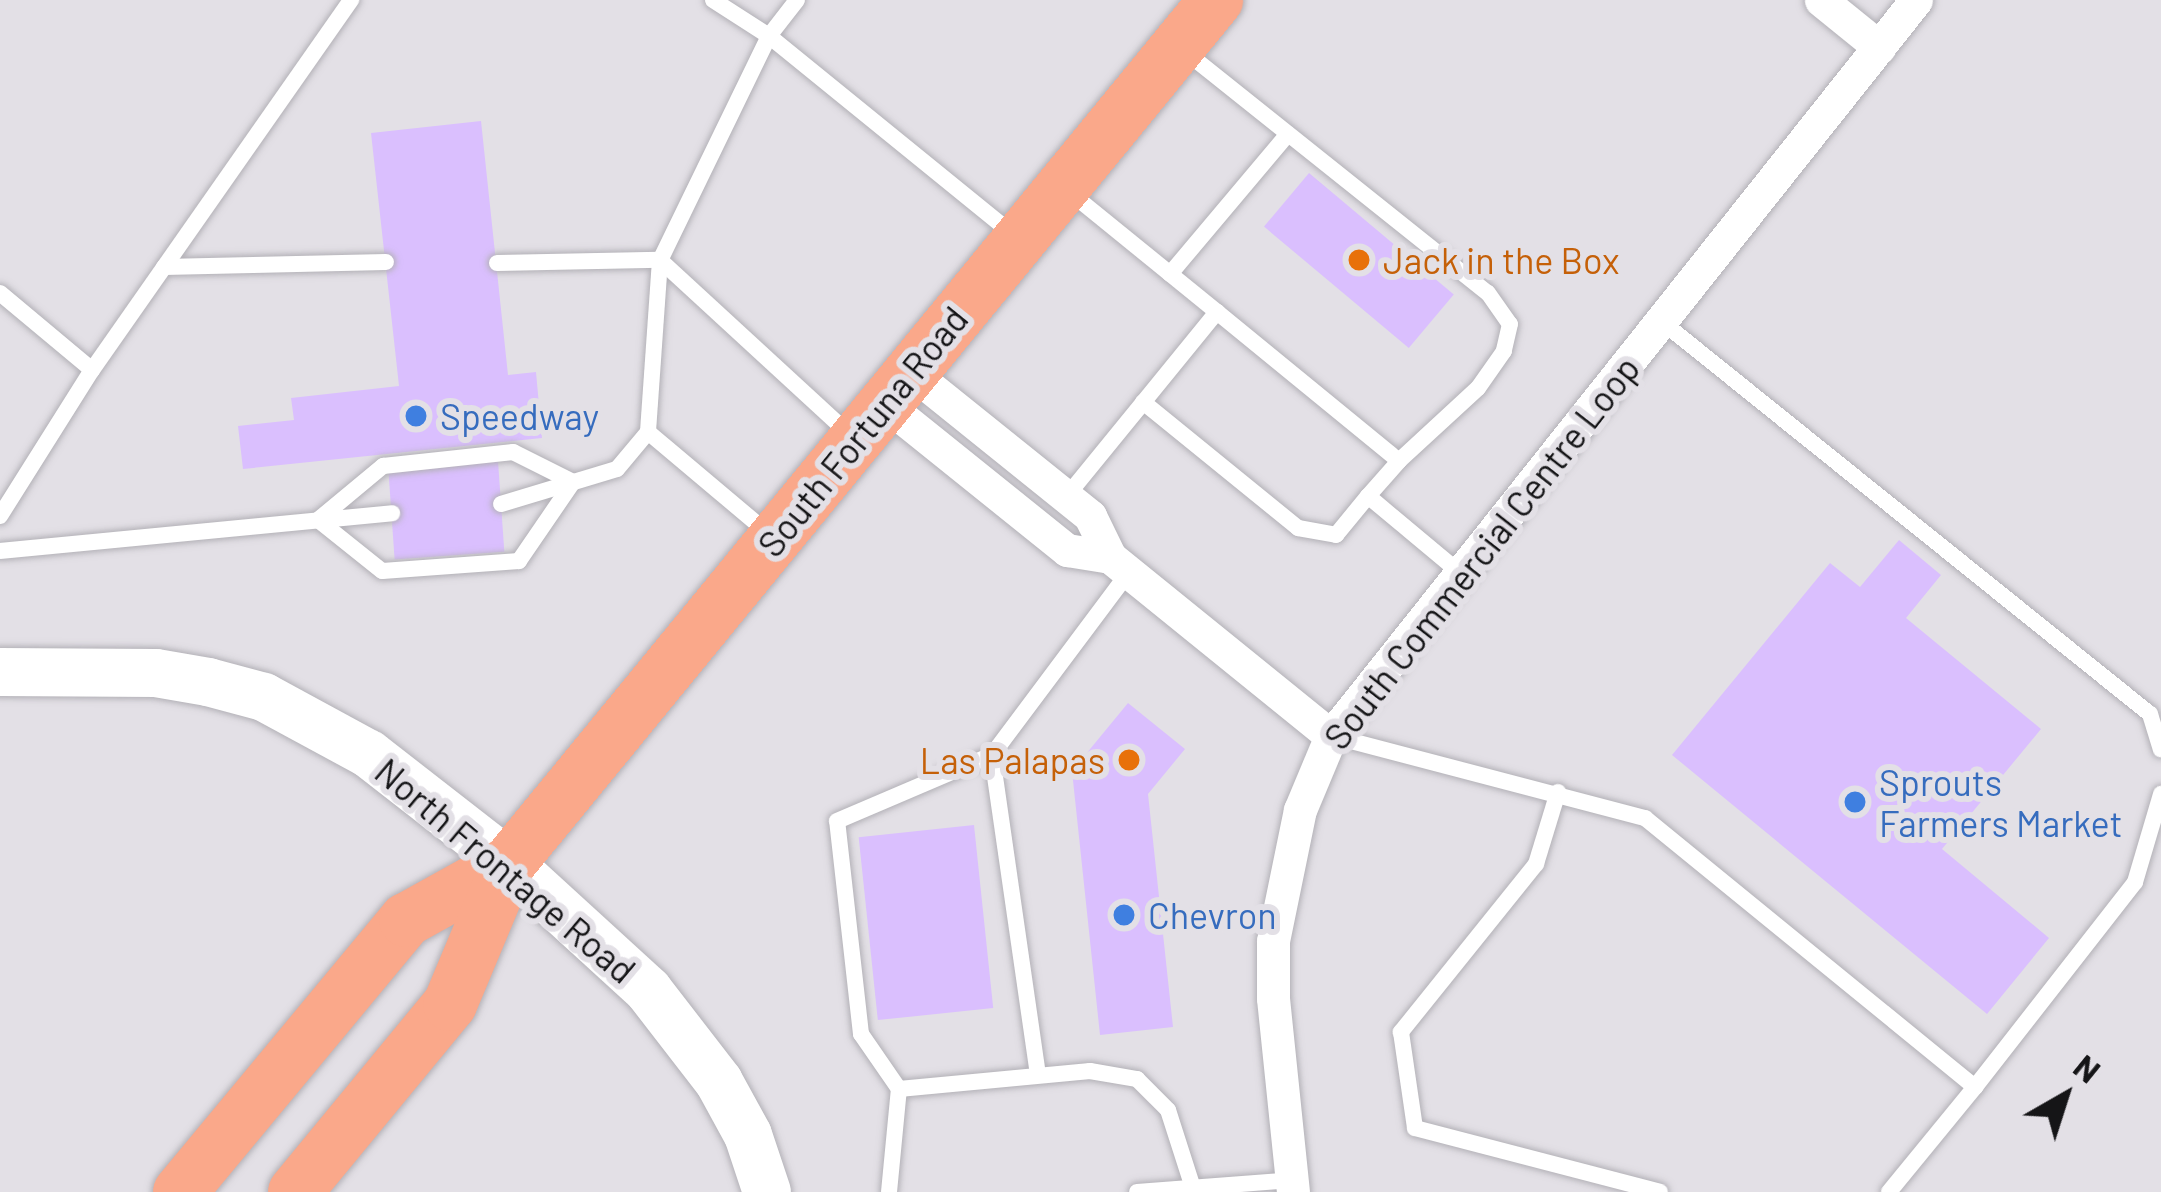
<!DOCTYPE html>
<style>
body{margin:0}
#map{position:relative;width:2161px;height:1192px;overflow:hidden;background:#e3e0e6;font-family:Barlow,sans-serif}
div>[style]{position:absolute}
.building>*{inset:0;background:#dabffe;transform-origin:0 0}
.roads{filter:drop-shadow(0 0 3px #b3b1b7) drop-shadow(0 0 3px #b3b1b7)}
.lane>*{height:16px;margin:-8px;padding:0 8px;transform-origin:8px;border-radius:8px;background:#fff}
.street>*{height:33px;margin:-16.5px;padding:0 16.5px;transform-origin:16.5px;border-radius:16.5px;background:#fff}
.secondary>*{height:48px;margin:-24px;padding:0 24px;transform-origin:24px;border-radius:24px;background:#fff}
.primary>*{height:54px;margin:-27px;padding:0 27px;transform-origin:27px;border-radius:27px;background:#faa88a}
.dots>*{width:33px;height:33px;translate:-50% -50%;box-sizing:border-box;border:6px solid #e3e0e6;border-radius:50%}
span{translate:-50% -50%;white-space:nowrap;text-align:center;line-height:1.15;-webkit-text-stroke:12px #e3e0e6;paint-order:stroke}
.food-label{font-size:36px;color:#c56008}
.left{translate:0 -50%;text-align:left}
.right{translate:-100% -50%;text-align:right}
.shop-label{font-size:36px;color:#366cbe}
.street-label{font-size:36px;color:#151517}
.north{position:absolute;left:2005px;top:1036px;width:120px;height:120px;-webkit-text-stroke:9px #e3e0e6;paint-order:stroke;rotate:39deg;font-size:33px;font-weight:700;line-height:48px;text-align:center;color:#151517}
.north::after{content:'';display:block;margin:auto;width:42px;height:54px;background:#151517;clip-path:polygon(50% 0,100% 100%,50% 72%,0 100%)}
</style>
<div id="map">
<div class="building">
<div style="clip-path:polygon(481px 121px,508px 375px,536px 372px,542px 438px,243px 469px,238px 426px,294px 420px,291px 398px,399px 386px,371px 133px)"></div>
<div style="left:1309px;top:173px;width:189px;height:70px;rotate:40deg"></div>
<div style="left:498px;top:461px;width:91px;height:110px;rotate:86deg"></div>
<div style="clip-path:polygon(1899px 540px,1941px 575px,1906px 618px,2041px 729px,1942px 849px,2049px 938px,1987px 1014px,1672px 755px,1830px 563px,1860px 587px)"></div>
<div style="clip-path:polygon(1128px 703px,1185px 749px,1148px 794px,1173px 1027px,1100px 1035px,1072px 771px)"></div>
<div style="left:974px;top:825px;width:184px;height:116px;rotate:84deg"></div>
</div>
<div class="roads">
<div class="lane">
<div style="left:713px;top:0;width:67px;rotate:32.7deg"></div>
<div style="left:769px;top:36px;width:249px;rotate:115.9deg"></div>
<div style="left:660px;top:260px;width:258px;rotate:42.6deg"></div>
<div style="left:797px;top:0;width:46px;rotate:127.9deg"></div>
<div style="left:769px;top:36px;width:316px;rotate:39.1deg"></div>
<div style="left:1182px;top:49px;width:391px;rotate:38.6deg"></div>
<div style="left:1488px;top:293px;width:38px;rotate:55deg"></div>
<div style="left:1510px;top:324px;width:28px;rotate:103deg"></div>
<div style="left:1504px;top:351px;width:45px;rotate:125.1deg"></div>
<div style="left:1478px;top:388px;width:108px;rotate:137.3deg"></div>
<div style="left:497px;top:263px;width:163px;rotate:-1.1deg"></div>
<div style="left:660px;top:260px;width:172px;rotate:94deg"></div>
<div style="left:648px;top:432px;width:158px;rotate:40.1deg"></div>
<div style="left:164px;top:267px;width:222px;rotate:-1.3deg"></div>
<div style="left:1170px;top:274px;width:183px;rotate:-49.9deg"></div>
<div style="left:0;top:293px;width:120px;rotate:39.9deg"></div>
<div style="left:1217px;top:312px;width:235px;rotate:39.3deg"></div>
<div style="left:1399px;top:461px;width:47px;rotate:131.5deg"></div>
<div style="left:1661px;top:321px;width:627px;rotate:38.79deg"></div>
<div style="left:2150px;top:714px;width:37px;rotate:73deg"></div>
<div style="left:1143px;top:402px;width:200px;rotate:39.1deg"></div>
<div style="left:1298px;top:528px;width:39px;rotate:10deg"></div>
<div style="left:1336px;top:535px;width:50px;rotate:-50.6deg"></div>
<div style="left:1368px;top:496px;width:120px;rotate:39.9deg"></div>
<div style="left:513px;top:452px;width:67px;rotate:26.6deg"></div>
<div style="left:573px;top:482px;width:96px;rotate:124.4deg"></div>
<div style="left:519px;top:561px;width:137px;rotate:175.8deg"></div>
<div style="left:382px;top:571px;width:82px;rotate:-141.4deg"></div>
<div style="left:318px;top:520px;width:85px;rotate:-39.7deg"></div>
<div style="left:383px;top:466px;width:131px;rotate:-6.1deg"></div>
<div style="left:1066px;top:497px;width:239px;rotate:-50.8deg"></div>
<div style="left:1217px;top:312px;width:192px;rotate:-140.9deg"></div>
<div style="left:501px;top:504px;width:121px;rotate:-16.8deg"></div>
<div style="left:617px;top:469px;width:48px;rotate:-50deg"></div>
<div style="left:0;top:516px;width:173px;rotate:-57.8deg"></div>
<div style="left:92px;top:370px;width:452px;rotate:-55deg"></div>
<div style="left:0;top:551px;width:394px;rotate:-5.5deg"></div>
<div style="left:1332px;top:736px;width:324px;rotate:14.7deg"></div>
<div style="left:1645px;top:818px;width:426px;rotate:39.2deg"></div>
<div style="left:1975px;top:1087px;width:260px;rotate:-52deg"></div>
<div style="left:2135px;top:882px;width:92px;rotate:-73.5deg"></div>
<div style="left:1558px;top:792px;width:75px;rotate:107deg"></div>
<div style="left:1536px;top:864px;width:216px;rotate:128.8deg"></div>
<div style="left:1401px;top:1032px;width:97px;rotate:81.7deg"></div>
<div style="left:1415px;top:1128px;width:253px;rotate:14.6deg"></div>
<div style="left:1038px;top:1075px;width:323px;rotate:-98.2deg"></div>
<div style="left:992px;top:755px;width:229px;rotate:-53.2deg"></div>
<div style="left:899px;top:1089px;width:67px;rotate:-124.6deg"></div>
<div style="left:861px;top:1034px;width:214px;rotate:-96.4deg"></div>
<div style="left:837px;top:821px;width:168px;rotate:-23.1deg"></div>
<div style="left:889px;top:1192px;width:103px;rotate:-84.5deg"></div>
<div style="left:899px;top:1089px;width:192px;rotate:-5.4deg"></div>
<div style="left:1090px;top:1071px;width:48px;rotate:9.7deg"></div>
<div style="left:1137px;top:1079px;width:44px;rotate:45deg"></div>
<div style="left:1168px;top:1110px;width:82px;rotate:72.2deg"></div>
<div style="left:1137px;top:1192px;width:155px;rotate:-4.4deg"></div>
<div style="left:1889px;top:1192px;width:136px;rotate:-50.7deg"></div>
</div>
<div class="street">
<div style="left:1821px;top:0;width:75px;rotate:39deg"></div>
<div style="left:911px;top:372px;width:230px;rotate:38.8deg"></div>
<div style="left:1090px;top:516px;width:46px;rotate:64deg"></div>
<div style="left:1110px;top:557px;width:284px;rotate:39deg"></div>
<div style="left:884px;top:403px;width:235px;rotate:38.8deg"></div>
<div style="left:1067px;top:550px;width:44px;rotate:9.2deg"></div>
<div style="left:1293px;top:1192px;width:195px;rotate:-95.9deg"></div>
<div style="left:1273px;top:998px;width:57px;rotate:-90deg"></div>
<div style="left:1273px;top:941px;width:134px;rotate:-78.4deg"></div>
<div style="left:1300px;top:810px;width:80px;rotate:-67.3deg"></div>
<div style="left:1331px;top:736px;width:940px;rotate:-51.52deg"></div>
</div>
<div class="secondary">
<div style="left:0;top:672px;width:156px;rotate:0.4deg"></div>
<div style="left:156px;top:673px;width:53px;rotate:9.8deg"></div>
<div style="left:208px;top:682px;width:58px;rotate:15deg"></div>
<div style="left:264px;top:697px;width:119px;rotate:28.5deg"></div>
<div style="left:369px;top:754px;width:177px;rotate:37.9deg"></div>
<div style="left:509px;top:863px;width:188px;rotate:42.4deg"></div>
<div style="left:648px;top:990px;width:116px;rotate:52.3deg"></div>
<div style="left:719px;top:1082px;width:60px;rotate:61.3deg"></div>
<div style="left:748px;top:1135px;width:60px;rotate:71.6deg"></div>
</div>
<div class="primary">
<div style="left:180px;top:1192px;width:354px;rotate:-50.3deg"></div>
<div style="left:406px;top:920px;width:118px;rotate:-29deg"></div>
<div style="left:295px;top:1192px;width:244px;rotate:-50.5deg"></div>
<div style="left:450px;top:1004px;width:153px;rotate:-67.3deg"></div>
<div style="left:509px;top:863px;width:1116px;rotate:-50.67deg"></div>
</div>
</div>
<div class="dots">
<div style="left:1359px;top:260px;background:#e8710a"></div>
<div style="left:416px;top:416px;background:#3f7fe0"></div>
<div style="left:1129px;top:760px;background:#e8710a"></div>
<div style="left:1855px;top:802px;background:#3f7fe0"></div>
<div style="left:1124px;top:915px;background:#3f7fe0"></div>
</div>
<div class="food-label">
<span class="left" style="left:1383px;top:260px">Jack in the Box</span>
<span class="right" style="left:1105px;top:760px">Las Palapas</span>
</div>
<div class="shop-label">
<span class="left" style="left:440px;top:416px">Speedway</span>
<span class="left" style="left:1879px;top:802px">Sprouts<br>Farmers Market</span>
<span class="left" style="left:1148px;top:915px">Chevron</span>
</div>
<div class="street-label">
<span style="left:862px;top:431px;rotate:-51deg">South Fortuna Road</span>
<span style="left:1481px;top:552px;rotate:-52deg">South Commercial Centre Loop</span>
<span style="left:506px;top:870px;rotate:40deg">North Frontage Road</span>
</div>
<div class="north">N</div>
</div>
